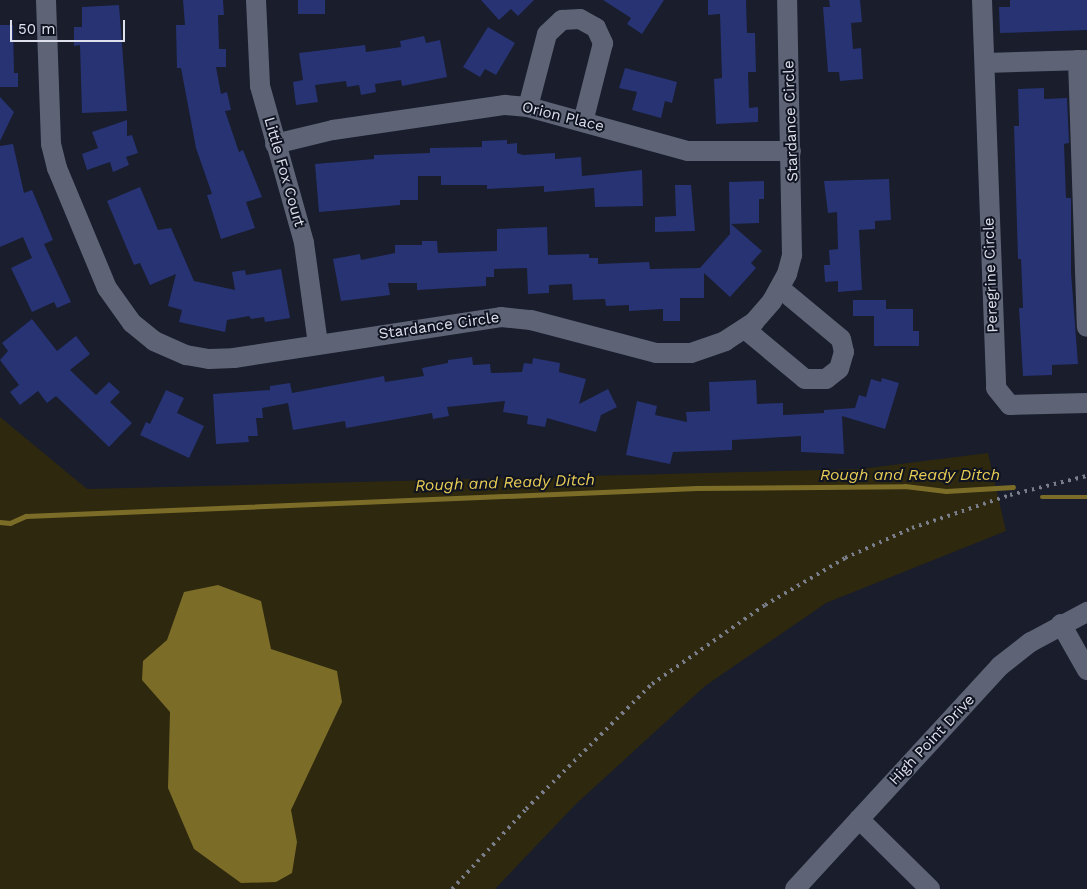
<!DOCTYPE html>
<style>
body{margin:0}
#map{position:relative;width:1087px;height:889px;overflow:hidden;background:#191d2c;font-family:"Work Sans",sans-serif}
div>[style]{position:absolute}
.green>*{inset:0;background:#2e280e}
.water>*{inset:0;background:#7b6c28}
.stream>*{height:4.5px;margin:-2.25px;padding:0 2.25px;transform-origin:2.25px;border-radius:2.25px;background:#7b6c28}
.building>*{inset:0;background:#273373;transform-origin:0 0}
.minor>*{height:20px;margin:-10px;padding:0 10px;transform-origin:10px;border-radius:10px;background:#5e6476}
.rail>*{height:4px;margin-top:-2px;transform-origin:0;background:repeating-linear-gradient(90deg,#7a7e8b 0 2.5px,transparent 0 7.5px)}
span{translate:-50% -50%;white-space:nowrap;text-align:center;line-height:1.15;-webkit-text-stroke:4px #101422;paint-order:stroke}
.street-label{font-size:15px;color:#dee1ec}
.water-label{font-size:16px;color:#e8cd54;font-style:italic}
.scale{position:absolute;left:10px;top:20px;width:115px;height:22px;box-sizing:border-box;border:2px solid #dee1ec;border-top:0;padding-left:6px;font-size:15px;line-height:18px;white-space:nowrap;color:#dee1ec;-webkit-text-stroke:4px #101422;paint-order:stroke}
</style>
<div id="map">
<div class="green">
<div style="clip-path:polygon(0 417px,87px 489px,861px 469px,988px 453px,1006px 531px,826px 603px,705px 686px,576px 804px,495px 889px,0 889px)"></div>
</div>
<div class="water">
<div style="clip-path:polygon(218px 585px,261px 601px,271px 649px,337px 671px,342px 702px,291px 810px,297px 842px,292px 873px,276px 882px,241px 883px,194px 849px,168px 788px,170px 712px,142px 680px,143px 661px,167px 640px,184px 592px)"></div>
</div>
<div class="stream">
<div style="left:1042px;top:497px;width:45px"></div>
<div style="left:0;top:522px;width:10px;rotate:6deg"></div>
<div style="left:10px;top:523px;width:17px;rotate:-24deg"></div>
<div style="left:26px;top:516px;width:671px;rotate:-2.39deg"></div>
<div style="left:696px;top:488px;width:209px;rotate:-0.5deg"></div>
<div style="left:905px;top:486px;width:41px;rotate:7deg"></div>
<div style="left:946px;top:491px;width:67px;rotate:-3.4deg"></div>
</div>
<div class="building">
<div style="clip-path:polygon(183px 0,223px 0,224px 15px,218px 15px,219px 49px,226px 49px,226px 67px,216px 67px,221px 94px,227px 92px,231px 110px,225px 111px,239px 152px,243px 150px,262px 197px,246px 202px,255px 228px,221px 239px,207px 195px,212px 194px,196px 148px,181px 68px,177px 68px,176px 25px,185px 25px)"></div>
<div style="left:298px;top:0;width:27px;height:14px"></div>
<div style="clip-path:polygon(481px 0,534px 0,518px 16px,511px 9px,499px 20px)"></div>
<div style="clip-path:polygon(603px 0,664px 0,642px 34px,627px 24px,631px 18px)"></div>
<div style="clip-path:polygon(708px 0,746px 0,747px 33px,755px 33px,756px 72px,748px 72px,749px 108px,758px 107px,758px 122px,716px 124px,714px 79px,722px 78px,720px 14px,708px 15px)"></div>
<div style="clip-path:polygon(829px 0,860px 0,862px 22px,851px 23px,853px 49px,861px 48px,863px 79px,840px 81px,839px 72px,828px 72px,823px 7px,830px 7px)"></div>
<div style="clip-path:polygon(1010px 0,1087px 0,1087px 30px,1000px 33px,999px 7px,1010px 7px)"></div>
<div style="clip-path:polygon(119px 5px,127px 111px,82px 113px,80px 45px,74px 46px,74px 27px,82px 27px,82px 7px)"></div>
<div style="clip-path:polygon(0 25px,13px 25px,14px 73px,18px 73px,18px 87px,0 87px)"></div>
<div style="clip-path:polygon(488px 27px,515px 43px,496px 75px,485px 69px,480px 77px,463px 67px)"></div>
<div style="clip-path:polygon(424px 36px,426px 43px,440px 40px,447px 77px,402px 86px,401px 80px,375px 84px,376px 92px,361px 95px,359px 85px,347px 87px,346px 81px,315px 85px,318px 102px,296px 105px,293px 82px,303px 80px,299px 53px,365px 45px,366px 52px,401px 47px,400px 41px)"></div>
<div style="clip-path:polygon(625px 68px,677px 82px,672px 103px,665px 101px,661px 118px,632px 110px,637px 92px,619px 88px)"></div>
<div style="clip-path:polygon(1044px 88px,1044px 99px,1067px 98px,1069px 143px,1064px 144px,1066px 198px,1071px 198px,1071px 272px,1078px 364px,1052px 365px,1052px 375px,1023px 376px,1019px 308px,1023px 308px,1021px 259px,1018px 259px,1014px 126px,1019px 126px,1018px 89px)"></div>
<div style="clip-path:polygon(0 97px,14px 112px,0 141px)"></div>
<div style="clip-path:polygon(127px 120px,127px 136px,132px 135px,138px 153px,126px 157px,129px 165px,113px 172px,110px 162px,87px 170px,82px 154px,98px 148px,92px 132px)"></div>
<div style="clip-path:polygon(507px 140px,507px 144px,517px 143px,517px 153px,523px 155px,555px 153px,555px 159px,581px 157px,582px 176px,642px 170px,643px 206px,595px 207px,594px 188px,544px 192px,544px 186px,487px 189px,487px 185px,441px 185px,441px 176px,418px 176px,418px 200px,400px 200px,400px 205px,319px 212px,315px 164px,374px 159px,374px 155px,430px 153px,430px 148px,482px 147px,482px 141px)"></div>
<div style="clip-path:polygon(13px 144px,24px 193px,32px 190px,53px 240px,44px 244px,71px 302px,57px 308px,54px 302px,32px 312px,11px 268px,32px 258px,23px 237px,0 247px,0 146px)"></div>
<div style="clip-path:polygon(889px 179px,891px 220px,875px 221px,875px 229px,859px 230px,862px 290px,838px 292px,838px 281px,825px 282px,824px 265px,830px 265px,829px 250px,838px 249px,837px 212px,828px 213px,824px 181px)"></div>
<div style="clip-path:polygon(764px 181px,764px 199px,759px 199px,759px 223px,731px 224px,762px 251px,751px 263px,756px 268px,730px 297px,704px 273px,704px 298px,680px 298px,680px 321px,663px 321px,663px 309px,629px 311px,629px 305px,606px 306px,605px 299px,573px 300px,572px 284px,549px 285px,549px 293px,528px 294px,527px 268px,494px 269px,494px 277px,486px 277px,486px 286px,417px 290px,417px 283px,388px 283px,390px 295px,341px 301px,333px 259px,360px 254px,361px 260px,395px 253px,395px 245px,422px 245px,422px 241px,437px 241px,438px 253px,497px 251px,497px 229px,547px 227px,548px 255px,589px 254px,589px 258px,598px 258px,598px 264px,649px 262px,650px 269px,700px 268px,730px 234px,729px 182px)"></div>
<div style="clip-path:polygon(675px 185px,691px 185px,695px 231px,655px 232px,655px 217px,676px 216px)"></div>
<div style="clip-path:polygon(140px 187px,158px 230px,171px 228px,194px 281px,235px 290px,232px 272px,245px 270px,246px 275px,281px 269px,290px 318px,265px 322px,264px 317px,251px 319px,249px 316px,227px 320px,225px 332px,179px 322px,182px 310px,168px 306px,176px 274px,150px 285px,140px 263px,134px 265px,107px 201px)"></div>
<div style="clip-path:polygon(853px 300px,886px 300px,886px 309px,913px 309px,913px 331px,919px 331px,919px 346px,874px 346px,874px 316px,853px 316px)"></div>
<div style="clip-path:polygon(32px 319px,57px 351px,76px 336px,90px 354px,70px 370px,96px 395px,109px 382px,120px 392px,110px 402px,132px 423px,109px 447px,56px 396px,47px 403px,38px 391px,20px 405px,10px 392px,19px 385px,0 360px,8px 351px,2px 343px)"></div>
<div style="clip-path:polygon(472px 357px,473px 365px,490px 364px,491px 373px,522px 372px,524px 363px,532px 364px,533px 358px,560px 363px,559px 372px,586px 379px,579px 404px,608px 389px,617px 407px,601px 415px,596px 432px,547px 418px,545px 427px,527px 424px,528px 416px,503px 412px,505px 401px,447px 407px,449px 416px,433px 419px,432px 413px,346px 428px,345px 421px,293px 430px,288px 403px,262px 408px,263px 418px,256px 418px,258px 436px,248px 436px,249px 442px,216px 444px,213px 394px,270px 390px,270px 386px,290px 383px,292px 393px,384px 376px,385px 382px,424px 376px,422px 368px,448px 363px,448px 360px)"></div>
<div style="clip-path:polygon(882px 378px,899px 383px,885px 429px,842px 416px,844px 454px,801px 452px,801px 436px,732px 440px,732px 450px,673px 452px,670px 464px,626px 455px,637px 401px,657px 406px,655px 415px,687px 422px,686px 412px,710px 411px,709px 382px,756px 380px,757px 404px,783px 403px,783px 415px,824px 413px,824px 410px,855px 408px,859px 395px,866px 397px,871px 379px,881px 382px)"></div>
<div style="clip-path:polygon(166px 390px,184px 398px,177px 413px,204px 426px,189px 458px,140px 435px,146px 422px,150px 424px)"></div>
</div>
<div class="minor">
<div style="left:46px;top:0;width:144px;rotate:88deg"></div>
<div style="left:51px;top:144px;width:25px;rotate:76deg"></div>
<div style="left:57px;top:168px;width:130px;rotate:67.4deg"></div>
<div style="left:107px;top:288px;width:43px;rotate:54.5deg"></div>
<div style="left:132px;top:323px;width:28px;rotate:39deg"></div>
<div style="left:154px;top:341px;width:35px;rotate:24deg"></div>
<div style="left:186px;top:355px;width:23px;rotate:10deg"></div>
<div style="left:209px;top:359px;width:25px;rotate:-2deg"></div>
<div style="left:234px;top:358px;width:270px;rotate:-8.7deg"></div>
<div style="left:501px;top:317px;width:30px;rotate:6deg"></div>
<div style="left:531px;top:320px;width:129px;rotate:14.8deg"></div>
<div style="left:656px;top:353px;width:35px"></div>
<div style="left:691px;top:353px;width:36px;rotate:-19deg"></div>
<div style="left:725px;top:341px;width:35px;rotate:-33deg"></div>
<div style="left:754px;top:322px;width:28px;rotate:-49deg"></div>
<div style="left:772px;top:301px;width:31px;rotate:-61deg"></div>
<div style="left:787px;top:274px;width:20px;rotate:-75deg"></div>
<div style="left:792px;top:255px;width:255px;rotate:-91.1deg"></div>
<div style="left:256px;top:0;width:86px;rotate:87.3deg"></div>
<div style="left:260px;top:86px;width:163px;rotate:74.3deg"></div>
<div style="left:304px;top:243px;width:102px;rotate:82.1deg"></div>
<div style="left:982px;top:0;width:388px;rotate:87.9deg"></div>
<div style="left:996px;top:388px;width:22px;rotate:51deg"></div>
<div style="left:1010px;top:405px;width:77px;rotate:-1.5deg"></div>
<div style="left:1078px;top:60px;width:267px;rotate:88.1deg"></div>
<div style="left:985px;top:63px;width:102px;rotate:-1.7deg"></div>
<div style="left:528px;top:107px;width:75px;rotate:-75.4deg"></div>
<div style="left:547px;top:34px;width:21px;rotate:-43deg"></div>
<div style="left:562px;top:20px;width:18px;rotate:-3deg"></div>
<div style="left:580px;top:19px;width:18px;rotate:29deg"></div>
<div style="left:596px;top:28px;width:17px;rotate:65deg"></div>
<div style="left:603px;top:43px;width:81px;rotate:104.2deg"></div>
<div style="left:275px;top:144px;width:60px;rotate:-13.6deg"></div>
<div style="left:333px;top:130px;width:174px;rotate:-8.3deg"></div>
<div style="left:505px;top:105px;width:23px;rotate:5deg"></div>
<div style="left:528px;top:107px;width:166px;rotate:15.4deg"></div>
<div style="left:688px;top:151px;width:103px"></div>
<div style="left:745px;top:329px;width:78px;rotate:39.8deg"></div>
<div style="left:805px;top:379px;width:21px"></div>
<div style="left:826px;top:379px;width:16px;rotate:-38deg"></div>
<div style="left:839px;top:369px;width:18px;rotate:-74deg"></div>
<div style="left:844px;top:352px;width:13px;rotate:-103deg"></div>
<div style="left:841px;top:339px;width:78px;rotate:-140.2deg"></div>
<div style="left:1061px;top:624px;width:53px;rotate:60.5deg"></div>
<div style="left:859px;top:819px;width:100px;rotate:44.6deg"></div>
<div style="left:795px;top:889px;width:303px;rotate:-47.4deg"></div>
<div style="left:1000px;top:666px;width:39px;rotate:-38deg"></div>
<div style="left:1031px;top:642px;width:64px;rotate:-28.2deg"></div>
</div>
<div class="rail">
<div style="left:452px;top:889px;width:109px;rotate:-47.2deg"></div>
<div style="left:526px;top:809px;width:177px;rotate:-44.8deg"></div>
<div style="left:652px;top:684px;width:138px;rotate:-35deg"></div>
<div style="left:765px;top:605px;width:93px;rotate:-30.4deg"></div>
<div style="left:845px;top:558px;width:73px;rotate:-24.1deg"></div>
<div style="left:912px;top:528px;width:103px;rotate:-18.6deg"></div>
<div style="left:1010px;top:495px;width:79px;rotate:-13.9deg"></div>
</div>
<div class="street-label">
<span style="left:563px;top:117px;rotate:14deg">Orion Place</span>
<span style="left:791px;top:121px;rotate:-92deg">Stardance Circle</span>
<span style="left:284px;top:172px;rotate:74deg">Little Fox Court</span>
<span style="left:991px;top:275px;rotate:-92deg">Peregrine Circle</span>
<span style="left:439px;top:326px;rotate:-8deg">Stardance Circle</span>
<span style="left:932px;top:740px;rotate:-47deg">High Point Drive</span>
</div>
<div class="water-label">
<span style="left:910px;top:475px">Rough and Ready Ditch</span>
<span style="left:505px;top:483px;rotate:-2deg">Rough and Ready Ditch</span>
</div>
<div class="scale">50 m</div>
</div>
